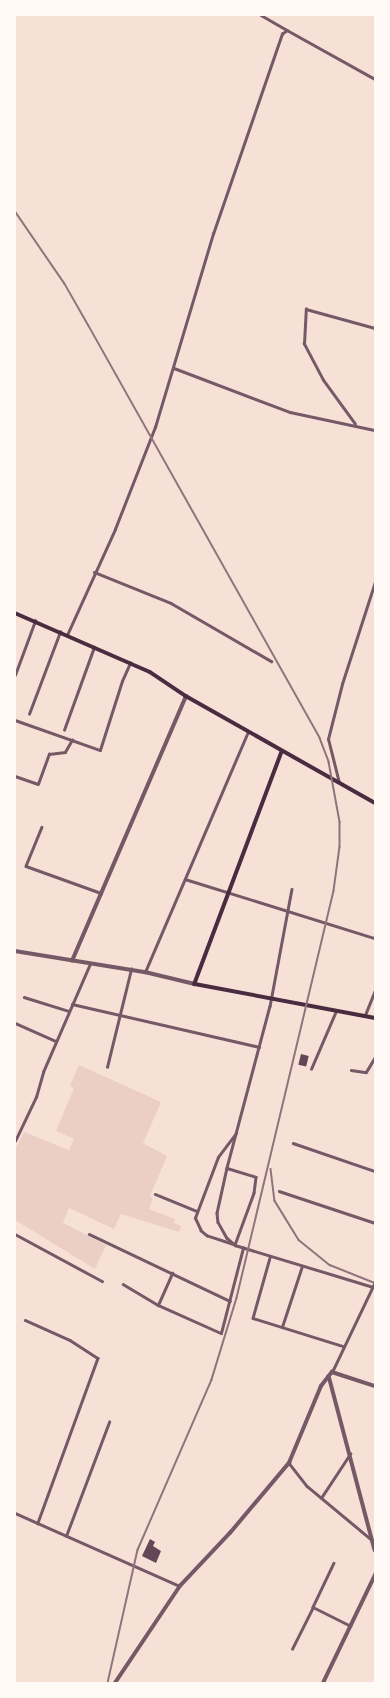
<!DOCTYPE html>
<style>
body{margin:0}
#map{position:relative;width:390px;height:1698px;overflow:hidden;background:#f7e1d7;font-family:Lato,sans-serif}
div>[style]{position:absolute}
.green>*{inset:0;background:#ebcfc5}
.building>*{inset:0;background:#644757;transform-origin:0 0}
.minor>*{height:2.5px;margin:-1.25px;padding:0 1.25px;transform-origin:1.25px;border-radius:1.25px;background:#755966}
.tertiary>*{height:3.5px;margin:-1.75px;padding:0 1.75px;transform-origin:1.75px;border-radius:1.75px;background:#755966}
.secondary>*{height:3.5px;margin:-1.75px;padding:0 1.75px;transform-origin:1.75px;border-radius:1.75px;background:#4a2c40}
.rail>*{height:1.5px;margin:-0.75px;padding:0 0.75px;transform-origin:0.75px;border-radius:0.75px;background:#8f747c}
span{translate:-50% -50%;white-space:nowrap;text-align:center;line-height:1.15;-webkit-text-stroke:3.5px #fffaf5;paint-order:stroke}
.frame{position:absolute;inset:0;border:16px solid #fffaf5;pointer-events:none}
</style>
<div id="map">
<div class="green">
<div style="clip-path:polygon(79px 1065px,161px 1102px,143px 1143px,167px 1156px,150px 1196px,153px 1198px,149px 1209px,175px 1219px,174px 1223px,181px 1226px,179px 1232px,121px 1214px,114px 1229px,69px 1208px,63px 1223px,106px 1245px,95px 1269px,15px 1220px,15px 1150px,24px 1132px,69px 1150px,74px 1139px,56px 1131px,74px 1088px,70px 1086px)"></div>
</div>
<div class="building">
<div style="left:301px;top:1054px;width:8px;height:11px;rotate:14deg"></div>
<div style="clip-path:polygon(150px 1539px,155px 1542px,153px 1546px,161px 1551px,156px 1563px,142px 1556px)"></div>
</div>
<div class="minor">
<div style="left:261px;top:15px;width:30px;rotate:30deg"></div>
<div style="left:174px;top:368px;width:124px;rotate:20.8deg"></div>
<div style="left:290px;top:412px;width:87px;rotate:12deg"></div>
<div style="left:355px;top:424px;width:54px;rotate:-126deg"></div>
<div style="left:323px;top:380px;width:41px;rotate:-117.8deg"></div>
<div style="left:304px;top:344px;width:35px;rotate:-87deg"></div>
<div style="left:306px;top:309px;width:72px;rotate:15.4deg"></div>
<div style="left:94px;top:572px;width:83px;rotate:21.9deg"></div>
<div style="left:171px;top:603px;width:116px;rotate:30.1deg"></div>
<div style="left:67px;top:635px;width:116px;rotate:-65.6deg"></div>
<div style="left:115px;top:529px;width:110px;rotate:-68.6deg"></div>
<div style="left:155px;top:427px;width:202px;rotate:-73.3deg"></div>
<div style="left:213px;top:234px;width:212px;rotate:-71deg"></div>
<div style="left:282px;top:34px;width:6px;rotate:-39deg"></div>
<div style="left:287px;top:30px;width:101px;rotate:29.1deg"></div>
<div style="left:15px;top:675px;width:58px;rotate:-69.7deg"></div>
<div style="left:29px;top:714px;width:88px;rotate:-69.3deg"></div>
<div style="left:15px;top:720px;width:90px;rotate:19.4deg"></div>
<div style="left:100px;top:750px;width:72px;rotate:-72.3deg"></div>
<div style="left:122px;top:681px;width:20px;rotate:-66deg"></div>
<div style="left:64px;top:730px;width:88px;rotate:-70.1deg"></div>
<div style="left:15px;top:776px;width:24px;rotate:19deg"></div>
<div style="left:38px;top:784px;width:32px;rotate:-70deg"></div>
<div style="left:49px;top:754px;width:16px;rotate:-7deg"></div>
<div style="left:65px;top:752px;width:14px;rotate:-60deg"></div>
<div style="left:339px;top:783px;width:45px;rotate:-104deg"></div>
<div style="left:328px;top:739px;width:57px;rotate:-75.7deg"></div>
<div style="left:342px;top:684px;width:107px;rotate:-72.1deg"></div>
<div style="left:42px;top:827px;width:42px;rotate:112.3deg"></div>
<div style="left:26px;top:866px;width:80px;rotate:19.8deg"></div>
<div style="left:185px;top:879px;width:199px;rotate:17.3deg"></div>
<div style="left:292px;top:889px;width:119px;rotate:100.6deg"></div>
<div style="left:270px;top:1006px;width:168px;rotate:104.9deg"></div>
<div style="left:227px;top:1168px;width:46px;rotate:102.5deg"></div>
<div style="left:217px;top:1213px;width:9px;rotate:84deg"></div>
<div style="left:218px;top:1222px;width:18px;rotate:61deg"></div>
<div style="left:227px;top:1238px;width:11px;rotate:41deg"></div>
<div style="left:235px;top:1245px;width:144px;rotate:16.9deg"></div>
<div style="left:145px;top:972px;width:261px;rotate:-66.8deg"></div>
<div style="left:24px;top:997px;width:47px;rotate:17.3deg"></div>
<div style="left:72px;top:1004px;width:192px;rotate:12.9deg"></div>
<div style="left:365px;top:1015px;width:27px;rotate:-68deg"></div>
<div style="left:15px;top:1023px;width:45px;rotate:23.7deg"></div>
<div style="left:107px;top:1067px;width:101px;rotate:-76.2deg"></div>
<div style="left:311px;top:1069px;width:63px;rotate:-66.7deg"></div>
<div style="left:351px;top:1070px;width:15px;rotate:8deg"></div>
<div style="left:366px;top:1072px;width:17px;rotate:-59deg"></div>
<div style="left:15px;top:1141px;width:49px;rotate:-64.5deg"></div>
<div style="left:36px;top:1097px;width:26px;rotate:-74deg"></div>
<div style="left:43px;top:1072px;width:118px;rotate:-66.5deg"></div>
<div style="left:293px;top:1143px;width:87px;rotate:18.9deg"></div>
<div style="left:227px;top:1168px;width:30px;rotate:17deg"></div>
<div style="left:256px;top:1177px;width:16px;rotate:97deg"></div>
<div style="left:254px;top:1193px;width:55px;rotate:110.1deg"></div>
<div style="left:235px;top:1245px;width:29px;rotate:-162deg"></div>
<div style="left:207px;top:1236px;width:8px;rotate:-140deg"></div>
<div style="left:201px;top:1231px;width:14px;rotate:-115deg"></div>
<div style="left:195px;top:1218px;width:65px;rotate:-69.3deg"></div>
<div style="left:218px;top:1157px;width:30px;rotate:-53deg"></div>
<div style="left:279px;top:1191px;width:101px;rotate:18.4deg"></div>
<div style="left:155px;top:1194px;width:45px;rotate:22deg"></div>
<div style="left:15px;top:1234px;width:99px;rotate:28.4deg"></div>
<div style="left:89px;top:1234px;width:156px;rotate:25.4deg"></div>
<div style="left:270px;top:1258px;width:62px;rotate:105.8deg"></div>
<div style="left:253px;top:1318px;width:94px;rotate:17.3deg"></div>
<div style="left:123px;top:1284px;width:41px;rotate:31deg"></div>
<div style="left:158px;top:1305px;width:69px;rotate:24deg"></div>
<div style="left:221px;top:1333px;width:88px;rotate:-75.5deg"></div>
<div style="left:158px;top:1305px;width:35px;rotate:-66deg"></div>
<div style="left:25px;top:1320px;width:49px;rotate:24deg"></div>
<div style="left:70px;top:1340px;width:33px;rotate:33deg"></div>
<div style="left:98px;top:1358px;width:176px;rotate:110deg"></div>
<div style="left:282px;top:1327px;width:64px;rotate:-71.8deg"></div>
<div style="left:332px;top:1372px;width:100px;rotate:-64.5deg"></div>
<div style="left:289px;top:1463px;width:29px;rotate:52deg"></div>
<div style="left:307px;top:1486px;width:85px;rotate:39.7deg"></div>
<div style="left:321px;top:1498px;width:53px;rotate:-56.6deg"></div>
<div style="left:15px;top:1513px;width:180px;rotate:23.9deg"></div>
<div style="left:66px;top:1536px;width:122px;rotate:-69.3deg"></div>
<div style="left:334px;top:1563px;width:49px;rotate:115.5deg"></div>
<div style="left:313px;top:1607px;width:42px;rotate:26.6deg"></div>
<div style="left:292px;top:1649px;width:47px;rotate:-63.4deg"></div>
</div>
<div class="tertiary">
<div style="left:15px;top:951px;width:132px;rotate:9.2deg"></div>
<div style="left:145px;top:972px;width:51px;rotate:13.5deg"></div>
<div style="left:72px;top:961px;width:288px;rotate:-66.7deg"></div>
<div style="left:329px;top:1376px;width:180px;rotate:75.2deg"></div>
<div style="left:115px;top:1683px;width:117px;rotate:-56.2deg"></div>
<div style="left:180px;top:1586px;width:73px;rotate:-46.7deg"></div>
<div style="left:230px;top:1533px;width:92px;rotate:-49.9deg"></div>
<div style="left:289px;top:1463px;width:83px;rotate:-67.4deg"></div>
<div style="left:321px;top:1386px;width:18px;rotate:-52deg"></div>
<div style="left:332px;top:1372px;width:45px;rotate:18deg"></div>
<div style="left:323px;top:1683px;width:120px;rotate:-64.3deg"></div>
</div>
<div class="secondary">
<div style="left:15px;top:613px;width:147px;rotate:23.6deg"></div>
<div style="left:150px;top:672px;width:43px;rotate:33.7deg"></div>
<div style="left:186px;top:696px;width:217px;rotate:29.5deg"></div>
<div style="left:282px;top:752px;width:248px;rotate:110.6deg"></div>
<div style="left:195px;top:984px;width:183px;rotate:10.7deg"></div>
</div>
<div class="rail">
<div style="left:15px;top:211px;width:88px;rotate:55.6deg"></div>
<div style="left:65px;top:284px;width:48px;rotate:60.3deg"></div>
<div style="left:89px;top:326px;width:472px;rotate:60.7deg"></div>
<div style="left:320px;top:738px;width:26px;rotate:69deg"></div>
<div style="left:329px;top:762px;width:61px;rotate:79.6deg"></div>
<div style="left:340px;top:822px;width:25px;rotate:90deg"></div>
<div style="left:340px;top:847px;width:44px;rotate:97.8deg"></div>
<div style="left:334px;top:891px;width:418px;rotate:103.4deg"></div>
<div style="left:237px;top:1298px;width:86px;rotate:107deg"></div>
<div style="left:212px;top:1380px;width:185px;rotate:113.5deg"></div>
<div style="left:138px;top:1550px;width:136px;rotate:102.7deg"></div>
<div style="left:271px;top:1169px;width:32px;rotate:83deg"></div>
<div style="left:275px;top:1201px;width:46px;rotate:58.4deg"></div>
<div style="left:299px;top:1240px;width:40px;rotate:39deg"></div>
<div style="left:330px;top:1265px;width:48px;rotate:21.8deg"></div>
</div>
<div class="frame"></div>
</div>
